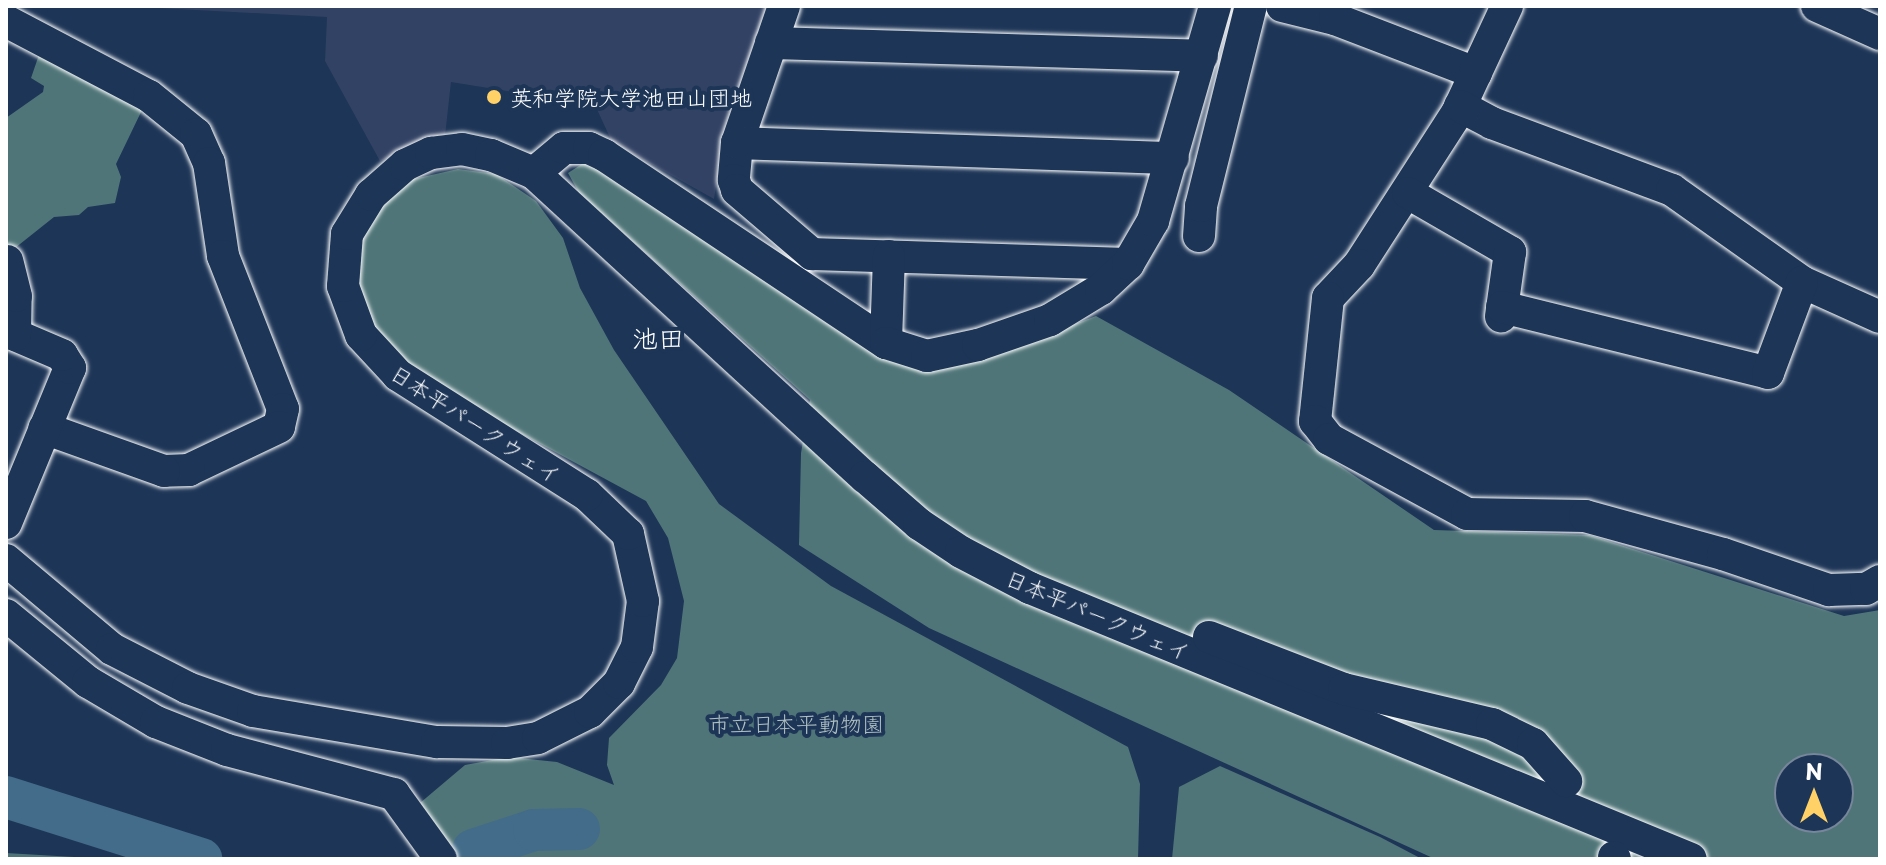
<!DOCTYPE html>
<meta charset="utf-8">
<style>
body{margin:0}
#map{position:relative;width:1886px;height:865px;overflow:hidden;background:#1d3557;font-family:"Playpen Sans","Klee One",sans-serif}
div>[style]{position:absolute}
.built>*{inset:0;background:#324264}
.green>*{inset:0;background:#4f7578}
.river>*{height:42px;margin:-21px;padding:0 21px;transform-origin:21px;border-radius:21px;background:#426c89}
.roads{filter:drop-shadow(0 0 2px #fff) drop-shadow(0 0 2px #fff)}
.minor>*{height:32px;margin:-16px;padding:0 16px;transform-origin:16px;border-radius:16px;background:#1d3557}
.dots>*{width:22px;height:22px;translate:-50% -50%;box-sizing:border-box;border:4px solid #1d3557;border-radius:50%}
span{translate:-50% -50%;white-space:nowrap;text-align:center;line-height:1.15;-webkit-text-stroke:8px #1d3557;paint-order:stroke}
.poi-label{font-size:22px;color:#fff}
.left{translate:0 -50%;text-align:left}
.street-label{font-size:22px;color:#fff}
.park-label{font-size:22px;color:#b0c1c2}
.quarter-label{font-size:26px;color:#fff}
.frame{position:absolute;inset:0;border:8px solid #fff;pointer-events:none}
.north{position:absolute;left:1774px;top:753px;width:80px;height:80px;box-sizing:border-box;background:#1d3557;border:2px solid #77869a;border-radius:50%;rotate:0deg;font-size:22px;font-weight:700;line-height:32px;text-align:center;color:#fff}
.north::after{content:'';display:block;margin:auto;width:28px;height:36px;background:#ffd166;clip-path:polygon(50% 0,100% 100%,50% 72%,0 100%)}
</style>
<div id="map">
<div class="built">
<div style="clip-path:polygon(122px 6px,767px 6px,726px 123px,714px 199px,612px 142px,595px 105px,451px 82px,445px 136px,380px 161px,325px 61px,327px 17px)"></div>
</div>
<div class="green">
<div style="clip-path:polygon(41px 49px,142px 110px,116px 164px,121px 177px,115px 203px,88px 207px,79px 215px,54px 217px,10px 252px,6px 248px,6px 118px,43px 92px,44px 86px,31px 78px)"></div>
<div style="clip-path:polygon(evenodd,585px 162px,921px 370px,975px 362px,1096px 316px,1229px 390px,1434px 530px,1589px 535px,1844px 616px,1880px 610px,1880px 859px,1435px 859px,929px 628px,799px 545px,801px 453px,810px 400px,579px 193px,568px 173px,585px 162px,1790px 769px,1838px 769px,1838px 817px,1790px 817px,1790px 769px)"></div>
<div style="clip-path:polygon(458px 169px,496px 174px,536px 201px,563px 238px,580px 288px,614px 350px,719px 504px,831px 586px,1128px 747px,1140px 784px,1138px 859px,456px 859px,420px 803px,465px 765px,509px 757px,557px 762px,614px 785px,607px 765px,609px 738px,661px 685px,677px 658px,684px 601px,668px 538px,646px 501px,442px 391px,403px 363px,365px 314px,356px 273px,357px 244px,396px 183px)"></div>
<div style="clip-path:polygon(1220px 766px,1380px 837px,1422px 859px,1172px 859px,1179px 787px)"></div>
<div style="clip-path:polygon(6px 853px,108px 859px,6px 859px)"></div>
</div>
<div class="river">
<div style="left:6px;top:797px;width:205px;rotate:17.6deg"></div>
<div style="left:473px;top:850px;width:64px;rotate:-18.2deg"></div>
<div style="left:534px;top:830px;width:45px;rotate:-1.3deg"></div>
</div>
<div class="roads">
<div class="minor">
<div style="left:784px;top:6px;width:145px;rotate:108.9deg"></div>
<div style="left:737px;top:143px;width:37px;rotate:95deg"></div>
<div style="left:734px;top:180px;width:10px;rotate:73deg"></div>
<div style="left:737px;top:190px;width:99px;rotate:40.5deg"></div>
<div style="left:812px;top:254px;width:316px;rotate:1.8deg"></div>
<div style="left:1282px;top:6px;width:55px;rotate:13.8deg"></div>
<div style="left:1335px;top:19px;width:151px;rotate:21deg"></div>
<div style="left:1507px;top:6px;width:118px;rotate:115deg"></div>
<div style="left:1457px;top:113px;width:181px;rotate:122.8deg"></div>
<div style="left:1359px;top:265px;width:45px;rotate:133.2deg"></div>
<div style="left:1328px;top:298px;width:124px;rotate:96deg"></div>
<div style="left:1315px;top:421px;width:23px;rotate:52deg"></div>
<div style="left:1329px;top:439px;width:157px;rotate:28.5deg"></div>
<div style="left:1467px;top:514px;width:118px;rotate:1deg"></div>
<div style="left:1585px;top:516px;width:143px;rotate:15.4deg"></div>
<div style="left:1723px;top:554px;width:112px;rotate:18.8deg"></div>
<div style="left:1829px;top:590px;width:37px;rotate:-2deg"></div>
<div style="left:1866px;top:589px;width:16px;rotate:-30deg"></div>
<div style="left:1817px;top:6px;width:69px;rotate:24deg"></div>
<div style="left:6px;top:21px;width:161px;rotate:27.7deg"></div>
<div style="left:149px;top:96px;width:60px;rotate:39deg"></div>
<div style="left:196px;top:134px;width:32px;rotate:66deg"></div>
<div style="left:209px;top:163px;width:94px;rotate:81.4deg"></div>
<div style="left:223px;top:256px;width:164px;rotate:68.6deg"></div>
<div style="left:283px;top:409px;width:18px;rotate:103deg"></div>
<div style="left:279px;top:427px;width:100px;rotate:154.5deg"></div>
<div style="left:189px;top:470px;width:25px;rotate:178deg"></div>
<div style="left:164px;top:471px;width:127px;rotate:-160.3deg"></div>
<div style="left:771px;top:43px;width:431px;rotate:1.7deg"></div>
<div style="left:1460px;top:106px;width:36px;rotate:28deg"></div>
<div style="left:1492px;top:123px;width:192px;rotate:20.4deg"></div>
<div style="left:1672px;top:190px;width:159px;rotate:35.3deg"></div>
<div style="left:1802px;top:282px;width:85px;rotate:24.2deg"></div>
<div style="left:737px;top:143px;width:436px;rotate:2deg"></div>
<div style="left:534px;top:173px;width:39px;rotate:-40deg"></div>
<div style="left:564px;top:148px;width:25px"></div>
<div style="left:589px;top:148px;width:17px;rotate:25deg"></div>
<div style="left:604px;top:155px;width:339px;rotate:33.7deg"></div>
<div style="left:1408px;top:193px;width:118px;rotate:30deg"></div>
<div style="left:1510px;top:252px;width:65px;rotate:98deg"></div>
<div style="left:1199px;top:236px;width:30px;rotate:-86deg"></div>
<div style="left:1201px;top:206px;width:206px;rotate:-76deg"></div>
<div style="left:889px;top:256px;width:87px;rotate:92deg"></div>
<div style="left:886px;top:343px;width:43px;rotate:17.6deg"></div>
<div style="left:927px;top:356px;width:52px;rotate:-12.2deg"></div>
<div style="left:978px;top:345px;width:76px;rotate:-19.1deg"></div>
<div style="left:1050px;top:320px;width:60px;rotate:-31.3deg"></div>
<div style="left:1101px;top:289px;width:37px;rotate:-43deg"></div>
<div style="left:1128px;top:264px;width:50px;rotate:-59.8deg"></div>
<div style="left:1153px;top:221px;width:224px;rotate:-73.9deg"></div>
<div style="left:1502px;top:307px;width:274px;rotate:13.9deg"></div>
<div style="left:1768px;top:373px;width:97px;rotate:-69.5deg"></div>
<div style="left:6px;top:523px;width:168px;rotate:-67.6deg"></div>
<div style="left:70px;top:368px;width:15px;rotate:-122deg"></div>
<div style="left:62px;top:355px;width:51px;rotate:-156.9deg"></div>
<div style="left:15px;top:335px;width:39px;rotate:-89deg"></div>
<div style="left:16px;top:296px;width:36px;rotate:-104deg"></div>
<div style="left:6px;top:560px;width:138px;rotate:40deg"></div>
<div style="left:112px;top:649px;width:85px;rotate:27.2deg"></div>
<div style="left:188px;top:688px;width:69px;rotate:19.5deg"></div>
<div style="left:253px;top:711px;width:187px;rotate:9.6deg"></div>
<div style="left:437px;top:742px;width:70px;rotate:0.8deg"></div>
<div style="left:507px;top:743px;width:31px;rotate:-9deg"></div>
<div style="left:538px;top:738px;width:58px;rotate:-26.6deg"></div>
<div style="left:590px;top:712px;width:41px;rotate:-45deg"></div>
<div style="left:619px;top:683px;width:40px;rotate:-63.4deg"></div>
<div style="left:637px;top:647px;width:46px;rotate:-82.6deg"></div>
<div style="left:643px;top:601px;width:69px;rotate:-102.6deg"></div>
<div style="left:628px;top:534px;width:57px;rotate:-136.4deg"></div>
<div style="left:587px;top:495px;width:224px;rotate:-147.6deg"></div>
<div style="left:398px;top:375px;width:54px;rotate:-132.8deg"></div>
<div style="left:361px;top:335px;width:52px;rotate:-110.2deg"></div>
<div style="left:343px;top:286px;width:52px;rotate:-85.6deg"></div>
<div style="left:347px;top:234px;width:46px;rotate:-58.4deg"></div>
<div style="left:371px;top:195px;width:45px;rotate:-41.4deg"></div>
<div style="left:405px;top:165px;width:29px;rotate:-25deg"></div>
<div style="left:431px;top:153px;width:31px;rotate:-7deg"></div>
<div style="left:462px;top:149px;width:30px;rotate:12deg"></div>
<div style="left:491px;top:155px;width:47px;rotate:22.7deg"></div>
<div style="left:534px;top:173px;width:449px;rotate:42.6deg"></div>
<div style="left:865px;top:477px;width:72px;rotate:41deg"></div>
<div style="left:919px;top:524px;width:50px;rotate:33.7deg"></div>
<div style="left:961px;top:552px;width:78px;rotate:27.6deg"></div>
<div style="left:1030px;top:588px;width:714px;rotate:22.29deg"></div>
<div style="left:6px;top:615px;width:106px;rotate:39.3deg"></div>
<div style="left:88px;top:682px;width:79px;rotate:30.5deg"></div>
<div style="left:156px;top:722px;width:76px;rotate:21.5deg"></div>
<div style="left:227px;top:750px;width:173px;rotate:14.8deg"></div>
<div style="left:394px;top:794px;width:80px;rotate:54.1deg"></div>
<div style="left:1209px;top:637px;width:145px;rotate:21.1deg"></div>
<div style="left:1344px;top:689px;width:152px;rotate:13.3deg"></div>
<div style="left:1492px;top:724px;width:46px;rotate:26deg"></div>
<div style="left:1533px;top:744px;width:50px;rotate:48.3deg"></div>
<div style="left:1614px;top:857px;width:2px;rotate:63deg"></div>
</div>
</div>
<div class="dots">
<div style="left:494px;top:97px;background:#ffd166"></div>
</div>
<div class="poi-label">
<span class="left" style="left:510px;top:97px">英和学院大学池田山団地</span>
</div>
<div class="street-label">
<span style="left:476px;top:423px;rotate:33deg">日本平パークウェイ</span>
<span style="left:1098px;top:614px;rotate:23deg">日本平パークウェイ</span>
</div>
<div class="park-label">
<span style="left:796px;top:723px">市立日本平動物園</span>
</div>
<div class="quarter-label">
<span style="left:658px;top:338px">池田</span>
</div>
<div class="frame"></div>
<div class="north">N</div>
</div>
